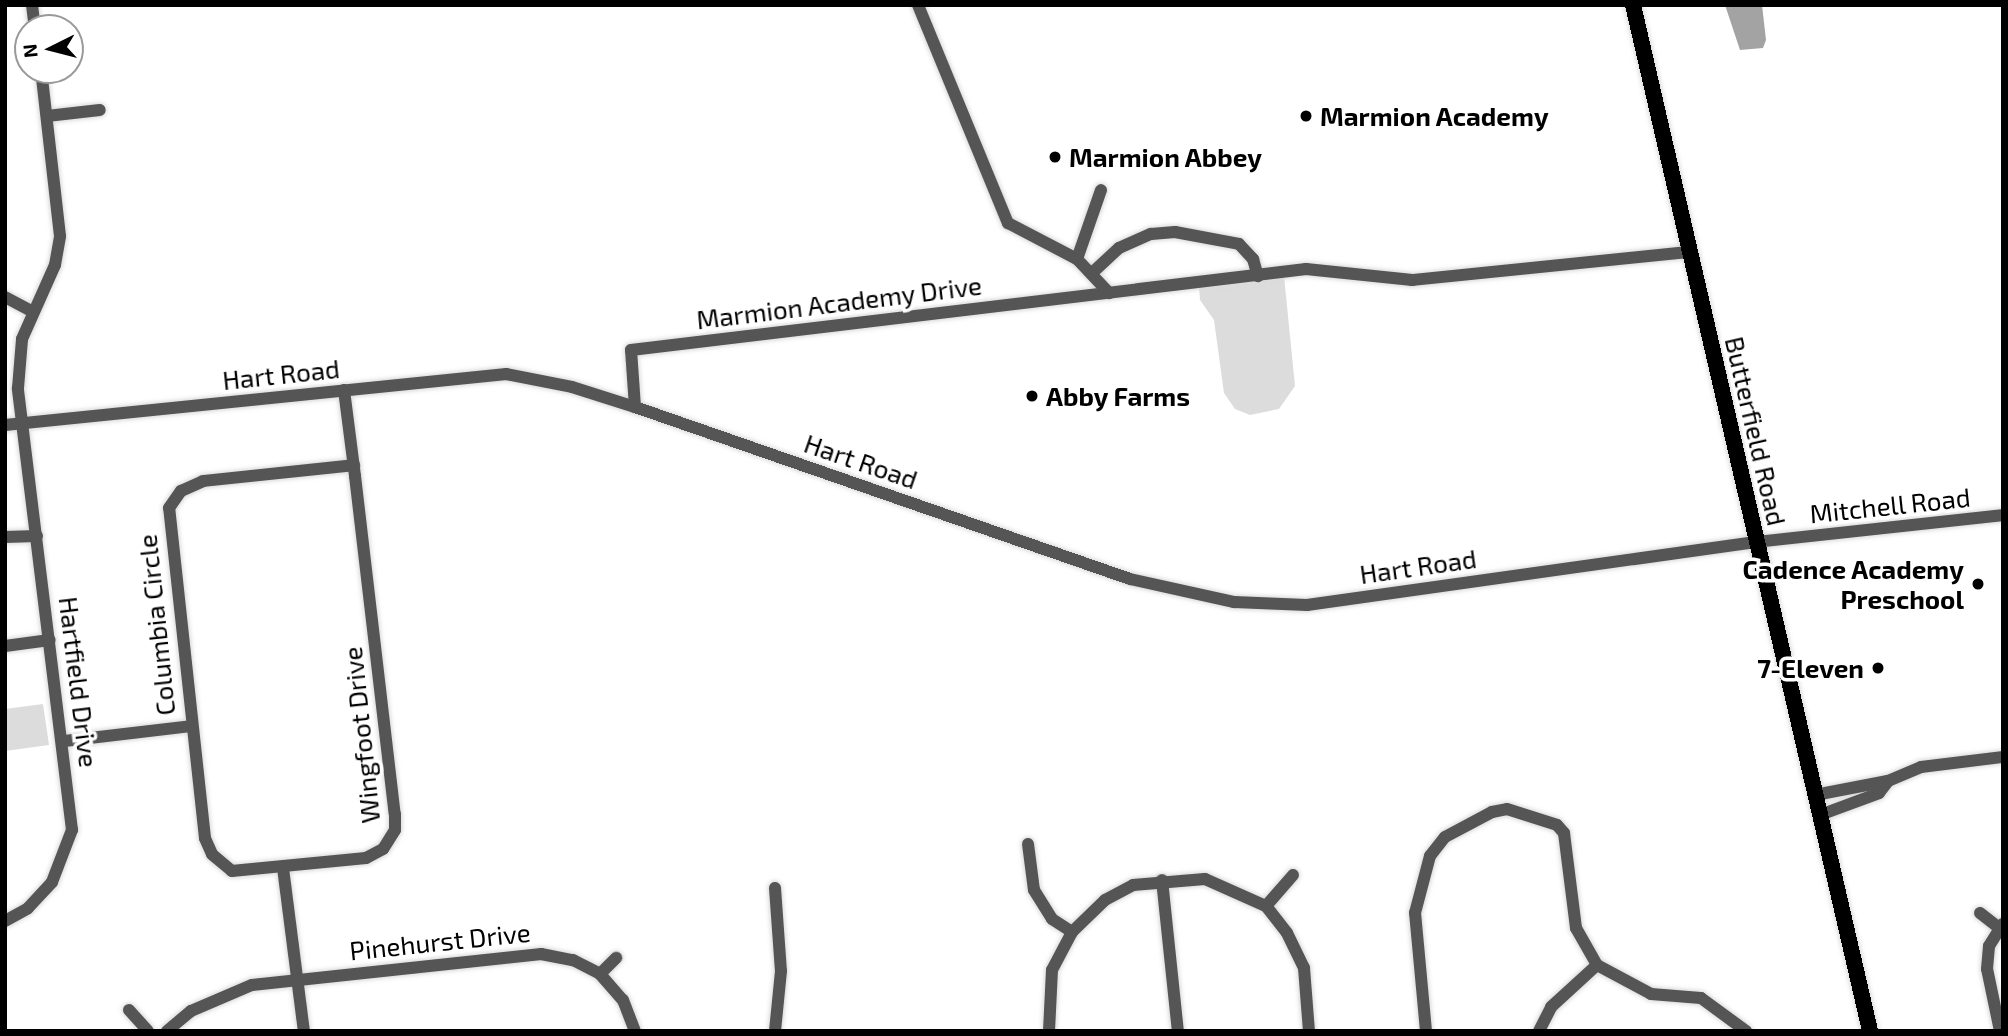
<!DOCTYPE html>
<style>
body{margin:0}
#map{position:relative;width:2008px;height:1036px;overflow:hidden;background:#fff;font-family:"Exo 2",sans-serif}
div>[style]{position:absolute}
.green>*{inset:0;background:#dcdcdc}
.water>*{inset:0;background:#a3a3a3}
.roads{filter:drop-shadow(0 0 2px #dbdbdb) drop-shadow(0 0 2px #dbdbdb)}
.minor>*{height:12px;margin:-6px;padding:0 6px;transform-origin:6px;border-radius:6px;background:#555}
.major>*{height:16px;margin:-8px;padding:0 8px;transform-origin:8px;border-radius:8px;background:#000}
.dots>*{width:19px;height:19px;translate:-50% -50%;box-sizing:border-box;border:4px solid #fff;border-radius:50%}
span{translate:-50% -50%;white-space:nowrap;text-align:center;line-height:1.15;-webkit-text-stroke:7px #fff;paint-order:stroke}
.poi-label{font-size:26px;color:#000;font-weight:700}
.left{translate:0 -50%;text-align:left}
.right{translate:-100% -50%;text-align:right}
.street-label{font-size:26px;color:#000}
.frame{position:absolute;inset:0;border:7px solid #000;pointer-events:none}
.north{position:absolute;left:14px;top:14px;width:70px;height:70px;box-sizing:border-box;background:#fff;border:2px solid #999;border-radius:50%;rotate:264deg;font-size:19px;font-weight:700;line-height:28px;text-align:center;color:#000}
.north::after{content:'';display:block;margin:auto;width:24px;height:32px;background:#000;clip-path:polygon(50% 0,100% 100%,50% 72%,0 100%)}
</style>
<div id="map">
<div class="green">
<div style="clip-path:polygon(1284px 276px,1295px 386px,1279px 409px,1250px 415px,1235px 409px,1224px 393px,1214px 320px,1200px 300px,1199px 287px)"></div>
<div style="clip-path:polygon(43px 704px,49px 745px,5px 751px,5px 709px)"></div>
</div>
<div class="water">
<div style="clip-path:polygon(1725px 5px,1762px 5px,1766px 40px,1763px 48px,1740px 50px)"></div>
</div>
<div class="roads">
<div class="minor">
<div style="left:32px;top:5px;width:23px;rotate:83deg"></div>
<div style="left:918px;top:5px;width:236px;rotate:67.6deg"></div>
<div style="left:1008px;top:223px;width:78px;rotate:27.6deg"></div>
<div style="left:1077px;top:259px;width:47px;rotate:46.7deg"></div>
<div style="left:47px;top:116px;width:53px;rotate:-6.5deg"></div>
<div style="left:1077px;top:259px;width:73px;rotate:-70.8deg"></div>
<div style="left:1092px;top:273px;width:37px;rotate:-43deg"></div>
<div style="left:1119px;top:248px;width:35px;rotate:-24deg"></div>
<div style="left:1151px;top:234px;width:24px;rotate:-5deg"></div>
<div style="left:1175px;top:232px;width:65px;rotate:10.6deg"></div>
<div style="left:1239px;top:244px;width:21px;rotate:47deg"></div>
<div style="left:1253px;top:259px;width:18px;rotate:74deg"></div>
<div style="left:5px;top:297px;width:32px;rotate:28deg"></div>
<div style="left:344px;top:390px;width:87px;rotate:82.7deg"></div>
<div style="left:355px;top:476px;width:340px;rotate:83.3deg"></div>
<div style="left:395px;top:814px;width:16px;rotate:90deg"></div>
<div style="left:395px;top:830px;width:22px;rotate:122deg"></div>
<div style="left:383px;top:849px;width:19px;rotate:152deg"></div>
<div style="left:366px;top:858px;width:135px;rotate:174.5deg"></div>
<div style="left:232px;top:871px;width:26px;rotate:-140deg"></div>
<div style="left:212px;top:854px;width:17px;rotate:-114deg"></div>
<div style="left:205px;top:838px;width:332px;rotate:-96.2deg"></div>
<div style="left:169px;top:508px;width:21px;rotate:-55deg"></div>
<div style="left:181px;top:491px;width:24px;rotate:-24deg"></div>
<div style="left:203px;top:481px;width:152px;rotate:-6deg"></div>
<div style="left:635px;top:407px;width:57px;rotate:-94deg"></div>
<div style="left:631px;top:350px;width:680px;rotate:-6.84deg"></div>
<div style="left:1306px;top:269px;width:107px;rotate:5.9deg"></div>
<div style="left:1412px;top:280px;width:279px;rotate:-5.8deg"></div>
<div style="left:5px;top:425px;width:504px;rotate:-5.81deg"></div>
<div style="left:506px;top:374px;width:67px;rotate:11.1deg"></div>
<div style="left:572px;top:387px;width:66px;rotate:17.6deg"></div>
<div style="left:635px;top:407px;width:524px;rotate:19.16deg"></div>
<div style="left:1130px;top:579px;width:107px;rotate:12.5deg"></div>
<div style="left:1234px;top:602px;width:73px;rotate:2.4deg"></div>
<div style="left:1307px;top:605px;width:453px;rotate:-8deg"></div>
<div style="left:1756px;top:542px;width:248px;rotate:-6.2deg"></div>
<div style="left:5px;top:537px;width:32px;rotate:-2deg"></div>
<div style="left:5px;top:646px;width:45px;rotate:-7.6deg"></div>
<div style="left:64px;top:741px;width:128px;rotate:-6.7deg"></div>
<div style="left:1815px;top:795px;width:74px;rotate:-10.9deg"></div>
<div style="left:1820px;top:815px;width:63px;rotate:-20.4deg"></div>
<div style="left:1879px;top:793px;width:15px;rotate:-53deg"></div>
<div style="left:1888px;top:781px;width:36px;rotate:-23deg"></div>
<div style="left:1921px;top:767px;width:83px;rotate:-7deg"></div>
<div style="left:1028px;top:844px;width:46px;rotate:82.6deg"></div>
<div style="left:1034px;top:890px;width:34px;rotate:58deg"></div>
<div style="left:1052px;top:919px;width:24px;rotate:33deg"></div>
<div style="left:283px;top:868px;width:164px;rotate:82.7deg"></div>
<div style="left:1162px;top:880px;width:152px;rotate:84deg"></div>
<div style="left:775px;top:888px;width:83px;rotate:85.9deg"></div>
<div style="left:781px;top:971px;width:60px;rotate:95.7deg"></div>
<div style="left:1266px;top:906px;width:41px;rotate:-48.9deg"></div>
<div style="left:1980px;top:913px;width:24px;rotate:38deg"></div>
<div style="left:5px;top:921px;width:26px;rotate:-29deg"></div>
<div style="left:28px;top:908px;width:35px;rotate:-47deg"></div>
<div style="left:52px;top:882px;width:56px;rotate:-69deg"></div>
<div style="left:72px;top:830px;width:445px;rotate:-97deg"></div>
<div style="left:18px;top:388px;width:49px;rotate:-85.3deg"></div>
<div style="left:22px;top:339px;width:81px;rotate:-66deg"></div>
<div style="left:55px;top:265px;width:29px;rotate:-80deg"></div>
<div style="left:60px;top:236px;width:167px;rotate:-96.5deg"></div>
<div style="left:600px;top:974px;width:23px;rotate:-45deg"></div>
<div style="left:129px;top:1010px;width:28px;rotate:48deg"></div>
<div style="left:167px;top:1031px;width:31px;rotate:-40deg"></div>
<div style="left:191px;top:1011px;width:66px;rotate:-23.1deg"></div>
<div style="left:252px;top:985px;width:291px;rotate:-6.1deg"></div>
<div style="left:541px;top:954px;width:33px;rotate:11deg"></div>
<div style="left:573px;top:960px;width:30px;rotate:27deg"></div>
<div style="left:600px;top:974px;width:35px;rotate:49deg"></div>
<div style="left:623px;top:1000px;width:33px;rotate:69deg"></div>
<div style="left:1049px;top:1031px;width:61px;rotate:-87.2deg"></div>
<div style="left:1052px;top:970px;width:43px;rotate:-62.2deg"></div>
<div style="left:1072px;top:932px;width:46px;rotate:-44.1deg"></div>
<div style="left:1105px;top:900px;width:32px;rotate:-28deg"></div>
<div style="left:1133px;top:885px;width:72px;rotate:-4.8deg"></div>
<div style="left:1205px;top:879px;width:67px;rotate:23.9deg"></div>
<div style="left:1266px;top:906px;width:34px;rotate:52deg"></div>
<div style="left:1287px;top:933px;width:39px;rotate:64deg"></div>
<div style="left:1304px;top:968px;width:63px;rotate:85.5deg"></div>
<div style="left:1426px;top:1031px;width:119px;rotate:-95.3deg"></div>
<div style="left:1415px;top:913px;width:59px;rotate:-75.3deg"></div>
<div style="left:1430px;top:856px;width:24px;rotate:-52deg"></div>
<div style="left:1445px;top:837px;width:53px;rotate:-28deg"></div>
<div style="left:1492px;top:812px;width:15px;rotate:-11deg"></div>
<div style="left:1507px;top:809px;width:52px;rotate:17.7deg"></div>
<div style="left:1557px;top:825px;width:11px;rotate:49deg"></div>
<div style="left:1564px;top:833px;width:96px;rotate:82.8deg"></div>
<div style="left:1576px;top:928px;width:43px;rotate:60.4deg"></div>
<div style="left:1597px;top:965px;width:61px;rotate:28.2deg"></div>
<div style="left:1651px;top:994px;width:50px;rotate:4.6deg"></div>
<div style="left:1701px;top:998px;width:56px;rotate:36.3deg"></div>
<div style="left:1539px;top:1031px;width:27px;rotate:-63deg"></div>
<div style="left:1551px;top:1007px;width:62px;rotate:-42.4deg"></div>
<div style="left:2000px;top:1031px;width:63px;rotate:-101.8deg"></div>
<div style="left:1987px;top:969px;width:23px;rotate:-85deg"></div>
<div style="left:1989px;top:946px;width:26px;rotate:-58deg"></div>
</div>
<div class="major">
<div style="left:1633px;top:5px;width:1053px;rotate:76.99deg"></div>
</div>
</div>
<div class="dots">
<div style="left:1306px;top:116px;background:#000"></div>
<div style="left:1055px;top:157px;background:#000"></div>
<div style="left:1032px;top:396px;background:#000"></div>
<div style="left:1978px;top:584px;background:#000"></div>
<div style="left:1878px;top:668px;background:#000"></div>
</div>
<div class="poi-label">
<span class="left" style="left:1320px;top:116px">Marmion Academy</span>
<span class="left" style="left:1069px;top:157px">Marmion Abbey</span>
<span class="left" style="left:1046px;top:396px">Abby Farms</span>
<span class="right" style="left:1964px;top:584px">Cadence Academy<br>Preschool</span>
<span class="right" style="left:1864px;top:668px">7-Eleven</span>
</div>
<div class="street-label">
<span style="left:839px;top:302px;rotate:-7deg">Marmion Academy Drive</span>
<span style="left:281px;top:374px;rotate:-6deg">Hart Road</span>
<span style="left:1756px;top:431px;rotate:77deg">Butterfield Road</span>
<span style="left:861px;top:461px;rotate:19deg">Hart Road</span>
<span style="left:1890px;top:505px;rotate:-6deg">Mitchell Road</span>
<span style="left:1418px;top:566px;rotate:-8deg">Hart Road</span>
<span style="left:156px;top:625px;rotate:-96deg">Columbia Circle</span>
<span style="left:79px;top:682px;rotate:83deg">Hartfield Drive</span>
<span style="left:361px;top:735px;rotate:-96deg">Wingfoot Drive</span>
<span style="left:440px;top:941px;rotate:-6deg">Pinehurst Drive</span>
</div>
<div class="frame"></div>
<div class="north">N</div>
</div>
